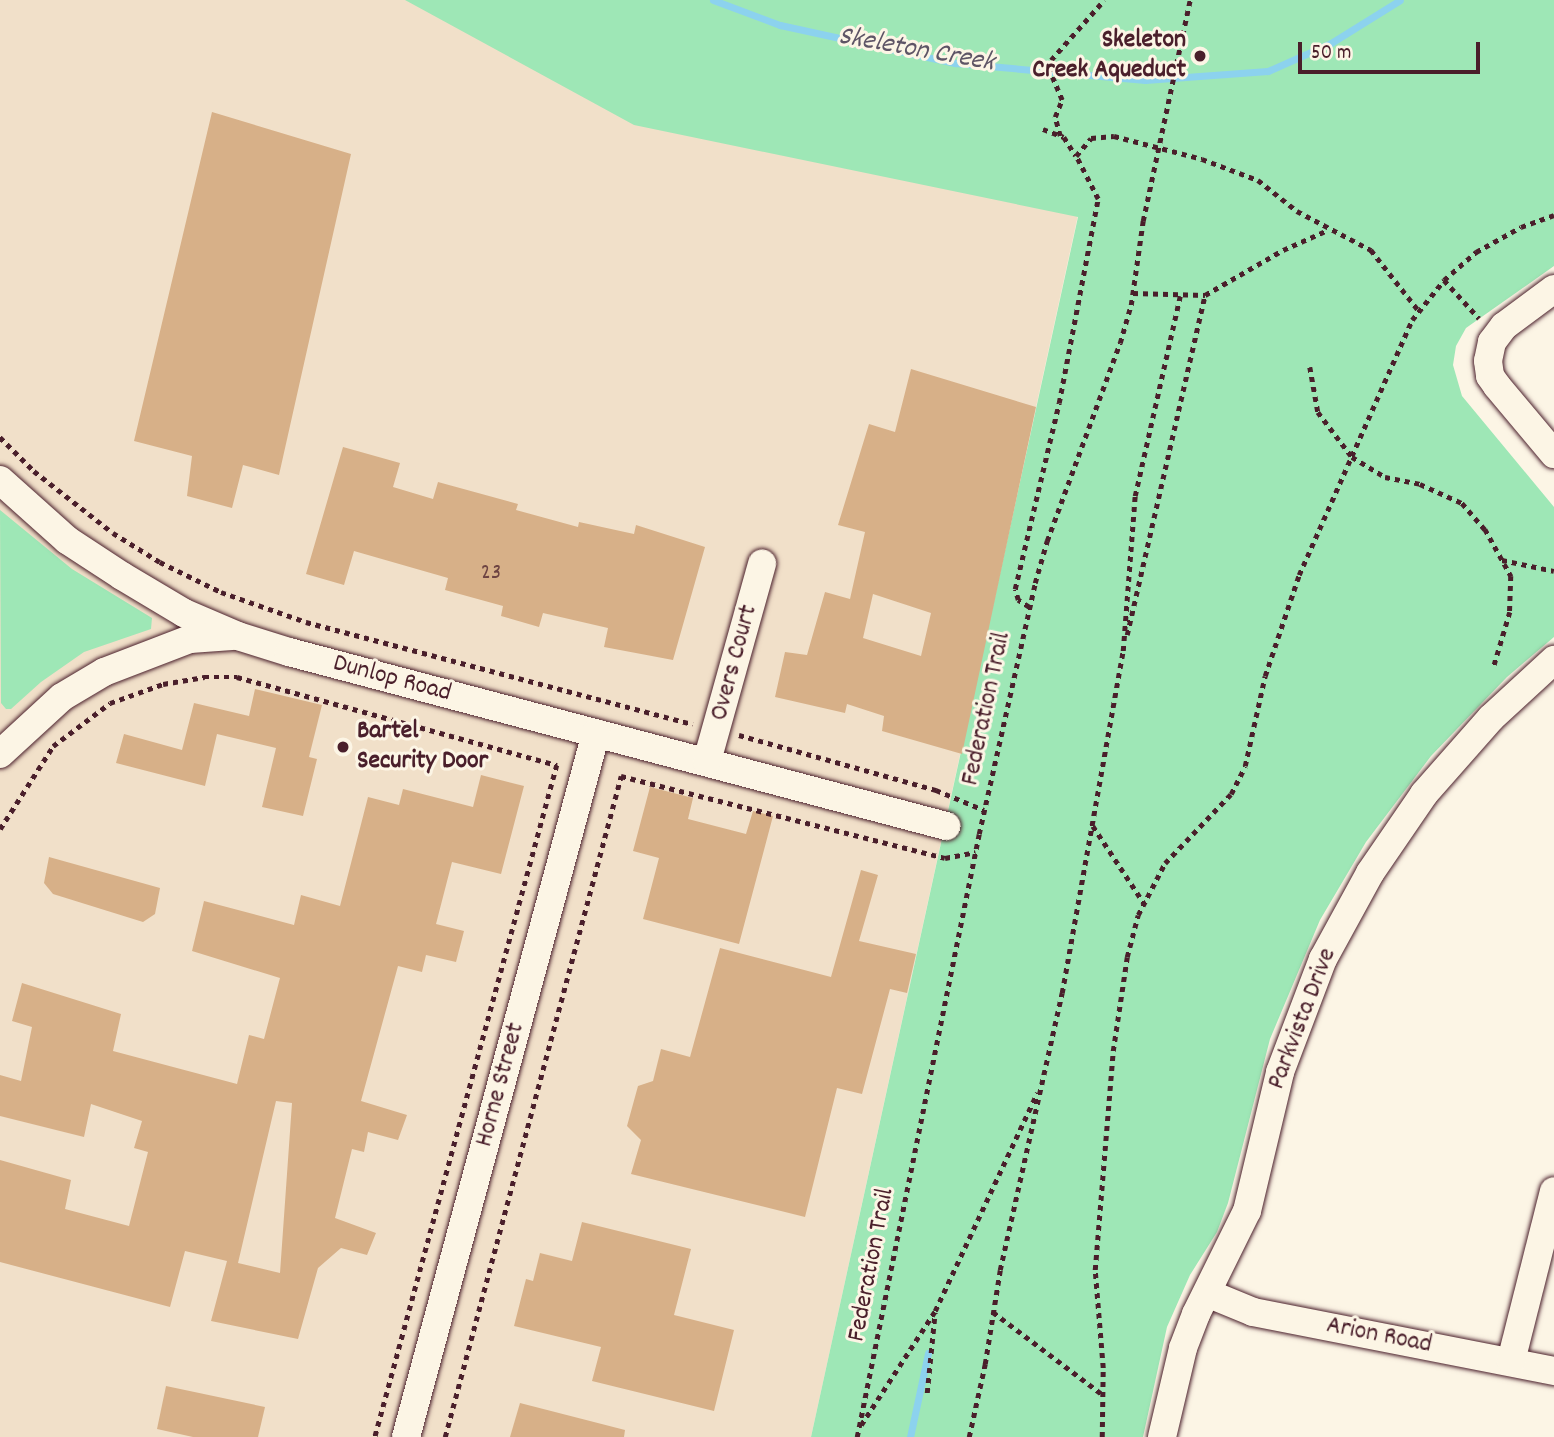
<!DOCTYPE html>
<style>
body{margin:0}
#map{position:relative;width:1554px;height:1437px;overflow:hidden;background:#fcf5e5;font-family:Dekko,sans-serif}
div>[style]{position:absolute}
.built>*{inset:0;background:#f1e0c9}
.green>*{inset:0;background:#9ee7b6}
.stream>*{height:7px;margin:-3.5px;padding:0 3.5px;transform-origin:3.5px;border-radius:3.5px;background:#8cd2ee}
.building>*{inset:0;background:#d7b088}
.path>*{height:4.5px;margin-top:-2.25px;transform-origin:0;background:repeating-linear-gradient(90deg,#4a1f2b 0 5px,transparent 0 10px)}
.roads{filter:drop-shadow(0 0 2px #4a1f2b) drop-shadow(0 0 2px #4a1f2b)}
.minor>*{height:28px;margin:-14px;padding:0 14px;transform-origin:14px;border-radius:14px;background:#fcf5e5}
.path-bridge>*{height:4.5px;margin-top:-2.25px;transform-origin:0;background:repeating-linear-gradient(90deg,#4a1f2b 0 5px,transparent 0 10px)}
.dots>*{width:19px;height:19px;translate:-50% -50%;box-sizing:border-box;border:4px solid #fcf5e5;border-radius:50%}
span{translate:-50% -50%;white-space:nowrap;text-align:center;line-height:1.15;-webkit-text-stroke:6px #fcf5e5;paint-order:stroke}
.number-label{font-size:23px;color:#6d4342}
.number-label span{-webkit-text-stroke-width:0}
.poi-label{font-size:26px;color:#4a1f2b;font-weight:700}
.right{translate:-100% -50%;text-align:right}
.left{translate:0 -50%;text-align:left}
.street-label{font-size:26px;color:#4a1f2b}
.water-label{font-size:28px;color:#5e5566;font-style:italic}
.scale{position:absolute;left:1298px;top:42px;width:182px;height:32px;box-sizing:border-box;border:4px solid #4a1f2b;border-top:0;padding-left:9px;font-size:21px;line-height:24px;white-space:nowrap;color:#4a1f2b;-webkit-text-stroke:5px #fcf5e5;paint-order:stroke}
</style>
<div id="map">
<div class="built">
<div style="clip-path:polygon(0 0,1125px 0,811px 1437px,0 1437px)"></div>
</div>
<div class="green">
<div style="clip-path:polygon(405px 0,1554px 0,1554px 266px,1466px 328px,1456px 346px,1453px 365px,1462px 396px,1554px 507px,1554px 637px,1507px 677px,1431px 756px,1366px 842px,1320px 920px,1270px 1039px,1228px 1203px,1217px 1232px,1190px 1275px,1167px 1327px,1143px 1437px,811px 1437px,1078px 217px,634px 125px)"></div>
<div style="clip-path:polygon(0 510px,72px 569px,152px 618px,151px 629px,84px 652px,41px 682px,11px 709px,6px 709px,1px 703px)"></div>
</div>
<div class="stream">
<div style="left:713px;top:0;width:72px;rotate:20.5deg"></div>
<div style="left:780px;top:25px;width:179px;rotate:12.3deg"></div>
<div style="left:955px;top:63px;width:191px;rotate:5.1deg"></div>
<div style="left:1145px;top:80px;width:123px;rotate:-4.2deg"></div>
<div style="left:1268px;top:71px;width:69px;rotate:-24deg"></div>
<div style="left:1331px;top:43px;width:81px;rotate:-31.9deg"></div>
<div style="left:910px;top:1437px;width:86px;rotate:-77.9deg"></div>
</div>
<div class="building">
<div style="clip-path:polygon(212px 112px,351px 154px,279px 475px,243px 465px,232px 508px,187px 496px,192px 456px,134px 441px)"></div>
<div style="clip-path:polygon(evenodd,911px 369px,1036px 407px,962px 754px,882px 731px,884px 716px,847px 704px,845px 713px,775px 697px,785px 652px,807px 655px,825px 592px,850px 599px,865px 532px,838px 525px,869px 424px,895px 432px,911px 369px,873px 594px,931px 613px,921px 656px,863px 638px,873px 594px)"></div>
<div style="clip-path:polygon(343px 447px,400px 463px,393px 487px,433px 499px,438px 482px,518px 504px,516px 510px,578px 527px,579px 522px,634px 534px,636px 525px,705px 547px,673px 660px,604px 647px,608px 628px,543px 613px,539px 627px,501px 616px,503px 606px,445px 590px,448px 578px,354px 551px,344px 585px,306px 574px)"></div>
<div style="clip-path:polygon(255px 689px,322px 705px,309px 757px,317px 759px,303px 816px,262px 807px,276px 748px,217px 734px,205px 786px,116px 763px,124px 734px,182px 750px,194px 703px,249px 716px)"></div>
<div style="clip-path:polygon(evenodd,481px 775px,524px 786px,501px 874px,452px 862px,436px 924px,464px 931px,456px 962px,426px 955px,422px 972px,398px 966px,361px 1101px,407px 1115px,398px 1140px,368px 1132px,364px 1152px,352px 1149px,335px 1218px,376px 1233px,367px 1255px,341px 1248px,318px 1268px,298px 1339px,211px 1321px,227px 1261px,185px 1251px,170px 1307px,0 1262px,0 1160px,71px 1180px,65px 1209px,129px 1226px,148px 1152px,134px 1148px,142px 1121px,91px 1104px,84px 1137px,0 1116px,0 1075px,21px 1081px,32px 1027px,12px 1021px,22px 983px,121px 1014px,113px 1051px,237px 1084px,249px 1035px,264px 1039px,280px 978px,192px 951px,204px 901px,294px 925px,301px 895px,340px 906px,368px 797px,399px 805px,403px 789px,473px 807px,481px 775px,276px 1101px,292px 1103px,280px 1273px,238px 1263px,276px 1101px)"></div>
<div style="clip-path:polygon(650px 787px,693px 798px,688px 819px,746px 834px,753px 811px,773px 816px,739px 944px,643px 919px,659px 858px,633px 851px)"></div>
<div style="clip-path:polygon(49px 857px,160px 888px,155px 914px,143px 922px,53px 894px,44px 883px)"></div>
<div style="clip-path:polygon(861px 870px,878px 875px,859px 941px,916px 954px,907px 993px,890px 989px,862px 1094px,837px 1088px,805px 1217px,631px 1174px,641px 1140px,627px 1126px,638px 1086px,653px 1081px,661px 1049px,690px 1057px,720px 948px,831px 977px)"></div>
<div style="clip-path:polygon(582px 1222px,691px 1249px,674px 1315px,734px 1330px,714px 1411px,592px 1381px,601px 1347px,514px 1326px,526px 1279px,533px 1281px,540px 1253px,572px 1261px)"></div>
<div style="clip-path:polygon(166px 1386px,265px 1407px,258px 1437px,193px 1437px,157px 1429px)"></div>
<div style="clip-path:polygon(520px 1403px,625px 1430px,624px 1437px,510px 1437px)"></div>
</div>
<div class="path">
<div style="left:1043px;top:129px;width:22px;rotate:21deg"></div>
<div style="left:1064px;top:137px;width:22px;rotate:58deg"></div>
<div style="left:1060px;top:136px;width:20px;rotate:-105deg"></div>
<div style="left:1055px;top:117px;width:18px;rotate:-68deg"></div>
<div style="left:1062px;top:100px;width:36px;rotate:-113deg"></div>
<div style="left:1048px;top:67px;width:8px;rotate:-67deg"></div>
<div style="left:1051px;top:60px;width:80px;rotate:-48.5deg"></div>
<div style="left:1444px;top:280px;width:52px;rotate:47.4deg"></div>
<div style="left:1133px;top:293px;width:72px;rotate:1.6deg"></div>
<div style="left:1205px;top:295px;width:90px;rotate:-30deg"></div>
<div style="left:1283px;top:250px;width:49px;rotate:-24deg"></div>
<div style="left:1310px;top:367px;width:46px;rotate:79.9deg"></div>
<div style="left:1318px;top:412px;width:56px;rotate:52.9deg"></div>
<div style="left:1352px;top:457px;width:39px;rotate:31deg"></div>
<div style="left:1385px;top:477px;width:36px;rotate:11deg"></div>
<div style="left:1420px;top:484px;width:46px;rotate:24.3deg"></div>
<div style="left:1462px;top:503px;width:35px;rotate:49deg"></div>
<div style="left:1485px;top:529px;width:54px;rotate:61deg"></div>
<div style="left:1511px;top:576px;width:36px;rotate:92deg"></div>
<div style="left:1510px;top:612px;width:56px;rotate:106.5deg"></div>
<div style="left:0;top:437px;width:48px;rotate:45deg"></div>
<div style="left:34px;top:471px;width:100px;rotate:38.1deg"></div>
<div style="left:113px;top:533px;width:55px;rotate:31.7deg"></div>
<div style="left:160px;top:562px;width:68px;rotate:26.2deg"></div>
<div style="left:221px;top:592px;width:90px;rotate:19.4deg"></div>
<div style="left:306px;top:622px;width:400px;rotate:14.8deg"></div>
<div style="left:1502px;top:560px;width:53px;rotate:11.9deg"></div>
<div style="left:1029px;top:607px;width:13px;rotate:-148deg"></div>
<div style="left:1018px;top:600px;width:11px;rotate:-105deg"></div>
<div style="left:1015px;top:589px;width:191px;rotate:-76.7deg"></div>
<div style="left:1059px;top:403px;width:208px;rotate:-79.2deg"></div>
<div style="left:1098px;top:199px;width:48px;rotate:-117.1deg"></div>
<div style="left:1076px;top:156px;width:23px;rotate:-50deg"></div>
<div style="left:1091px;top:138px;width:23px;rotate:-5deg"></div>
<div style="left:1114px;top:136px;width:91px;rotate:14.6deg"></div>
<div style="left:1202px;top:159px;width:60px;rotate:20.6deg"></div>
<div style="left:1258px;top:180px;width:50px;rotate:38.5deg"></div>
<div style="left:1297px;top:211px;width:84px;rotate:27.8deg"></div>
<div style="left:1371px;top:250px;width:78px;rotate:51.8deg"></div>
<div style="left:1127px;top:635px;width:349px;rotate:-77.1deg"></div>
<div style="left:739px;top:735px;width:205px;rotate:15.6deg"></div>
<div style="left:936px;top:790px;width:52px;rotate:22.6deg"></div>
<div style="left:1093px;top:826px;width:92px;rotate:56.5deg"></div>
<div style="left:0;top:829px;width:98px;rotate:-57.4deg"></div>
<div style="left:53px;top:746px;width:71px;rotate:-37deg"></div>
<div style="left:110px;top:703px;width:56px;rotate:-19.7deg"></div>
<div style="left:163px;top:684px;width:42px;rotate:-9.7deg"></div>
<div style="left:204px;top:677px;width:33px"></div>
<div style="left:237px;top:677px;width:332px;rotate:15.4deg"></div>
<div style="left:557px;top:765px;width:696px;rotate:105.15deg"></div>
<div style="left:993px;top:1312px;width:138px;rotate:37deg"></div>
<div style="left:927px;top:1393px;width:81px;rotate:-84.4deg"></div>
<div style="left:861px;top:1425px;width:136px;rotate:-57deg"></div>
<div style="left:935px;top:1311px;width:241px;rotate:-64.9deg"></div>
<div style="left:445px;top:1437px;width:684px;rotate:-75.09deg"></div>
<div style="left:621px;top:776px;width:334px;rotate:14.2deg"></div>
<div style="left:945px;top:858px;width:31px;rotate:-11deg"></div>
<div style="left:857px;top:1437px;width:615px;rotate:-78.56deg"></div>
<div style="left:979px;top:834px;width:257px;rotate:-77.4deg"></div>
<div style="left:1035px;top:583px;width:44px;rotate:-74.1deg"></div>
<div style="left:1047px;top:541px;width:211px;rotate:-69.8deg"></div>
<div style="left:1120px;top:343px;width:40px;rotate:-74deg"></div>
<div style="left:1131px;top:305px;width:85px;rotate:-81.9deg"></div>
<div style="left:969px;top:1437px;width:75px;rotate:-77.6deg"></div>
<div style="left:985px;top:1364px;width:95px;rotate:-80.9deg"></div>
<div style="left:1000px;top:1270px;width:284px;rotate:-77.4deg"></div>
<div style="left:1062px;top:993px;width:347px;rotate:-79.9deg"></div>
<div style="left:1123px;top:651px;width:155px;rotate:-85.6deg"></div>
<div style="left:1135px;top:496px;width:205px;rotate:-77.3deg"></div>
<div style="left:1102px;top:1437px;width:69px;rotate:-89.2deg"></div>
<div style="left:1103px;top:1368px;width:98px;rotate:-94.7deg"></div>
<div style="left:1095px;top:1270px;width:220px;rotate:-85.3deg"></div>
<div style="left:1113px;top:1051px;width:95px;rotate:-81.5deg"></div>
<div style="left:1127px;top:957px;width:43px;rotate:-75.3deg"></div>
<div style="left:1138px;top:915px;width:59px;rotate:-62.6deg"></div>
<div style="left:1165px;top:863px;width:95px;rotate:-46.3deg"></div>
<div style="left:1231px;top:794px;width:31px;rotate:-63deg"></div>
<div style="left:1245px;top:766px;width:92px;rotate:-77.5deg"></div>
<div style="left:1265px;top:676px;width:107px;rotate:-71.4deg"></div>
<div style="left:1299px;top:575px;width:279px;rotate:-66.1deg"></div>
<div style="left:1412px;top:320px;width:51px;rotate:-51.3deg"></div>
<div style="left:1444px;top:280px;width:43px;rotate:-41.2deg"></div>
<div style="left:1476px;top:252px;width:51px;rotate:-29.1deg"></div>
<div style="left:1521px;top:227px;width:35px;rotate:-20deg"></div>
</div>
<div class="roads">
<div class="minor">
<div style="left:1554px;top:289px;width:62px;rotate:143.5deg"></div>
<div style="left:1504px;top:326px;width:20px;rotate:127deg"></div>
<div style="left:1492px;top:342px;width:19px;rotate:102deg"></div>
<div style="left:1488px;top:361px;width:15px;rotate:82deg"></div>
<div style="left:1490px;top:376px;width:12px;rotate:55deg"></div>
<div style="left:1497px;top:386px;width:89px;rotate:50deg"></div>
<div style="left:0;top:480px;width:90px;rotate:41.8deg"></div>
<div style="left:67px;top:540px;width:66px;rotate:33.2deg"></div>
<div style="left:122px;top:576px;width:72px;rotate:30.8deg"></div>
<div style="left:184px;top:613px;width:59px;rotate:23.1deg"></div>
<div style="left:238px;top:636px;width:53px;rotate:17.4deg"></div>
<div style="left:289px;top:652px;width:680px;rotate:14.83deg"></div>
<div style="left:0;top:754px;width:84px;rotate:-42.6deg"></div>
<div style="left:62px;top:697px;width:49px;rotate:-30.8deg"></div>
<div style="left:104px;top:672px;width:92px;rotate:-21deg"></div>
<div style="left:190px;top:639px;width:42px;rotate:-4.1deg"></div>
<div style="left:707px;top:761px;width:205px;rotate:-74.4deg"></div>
<div style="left:1207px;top:1293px;width:50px;rotate:22.4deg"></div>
<div style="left:1253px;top:1312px;width:307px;rotate:11.1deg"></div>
<div style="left:1511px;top:1361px;width:175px;rotate:-75.8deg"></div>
<div style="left:406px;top:1437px;width:729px;rotate:-74.9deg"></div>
<div style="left:1162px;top:1437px;width:91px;rotate:-76.7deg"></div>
<div style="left:1183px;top:1348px;width:36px;rotate:-69deg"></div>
<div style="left:1196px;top:1314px;width:115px;rotate:-63.7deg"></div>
<div style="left:1247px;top:1211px;width:143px;rotate:-76.6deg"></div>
<div style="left:1280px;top:1072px;width:121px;rotate:-69.2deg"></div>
<div style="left:1323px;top:959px;width:98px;rotate:-61.3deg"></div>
<div style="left:1370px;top:873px;width:96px;rotate:-55.6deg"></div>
<div style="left:1424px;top:794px;width:101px;rotate:-48.6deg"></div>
<div style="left:1491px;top:718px;width:86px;rotate:-42.6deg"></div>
</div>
</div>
<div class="path-bridge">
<div style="left:1143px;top:221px;width:226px;rotate:-78deg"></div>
</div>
<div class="dots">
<div style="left:1200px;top:56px;background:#4a1f2b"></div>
<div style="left:343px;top:747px;background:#4a1f2b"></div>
</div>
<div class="number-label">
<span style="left:491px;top:574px">23</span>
</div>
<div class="poi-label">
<span class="right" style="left:1186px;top:56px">Skeleton<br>Creek Aqueduct</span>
<span class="left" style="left:357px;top:747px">Bartel<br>Security Door</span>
</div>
<div class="street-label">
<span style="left:735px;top:663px;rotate:-75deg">Overs Court</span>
<span style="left:392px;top:679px;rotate:15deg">Dunlop Road</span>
<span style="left:987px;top:709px;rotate:-78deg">Federation Trail</span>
<span style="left:1303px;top:1019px;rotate:-69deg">Parkvista Drive</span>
<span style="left:501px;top:1085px;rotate:-75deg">Horne Street</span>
<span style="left:872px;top:1265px;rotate:-79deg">Federation Trail</span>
<span style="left:1379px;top:1336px;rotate:11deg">Arion Road</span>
</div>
<div class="water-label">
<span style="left:916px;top:51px;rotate:10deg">Skeleton Creek</span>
</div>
<div class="scale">50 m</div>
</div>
